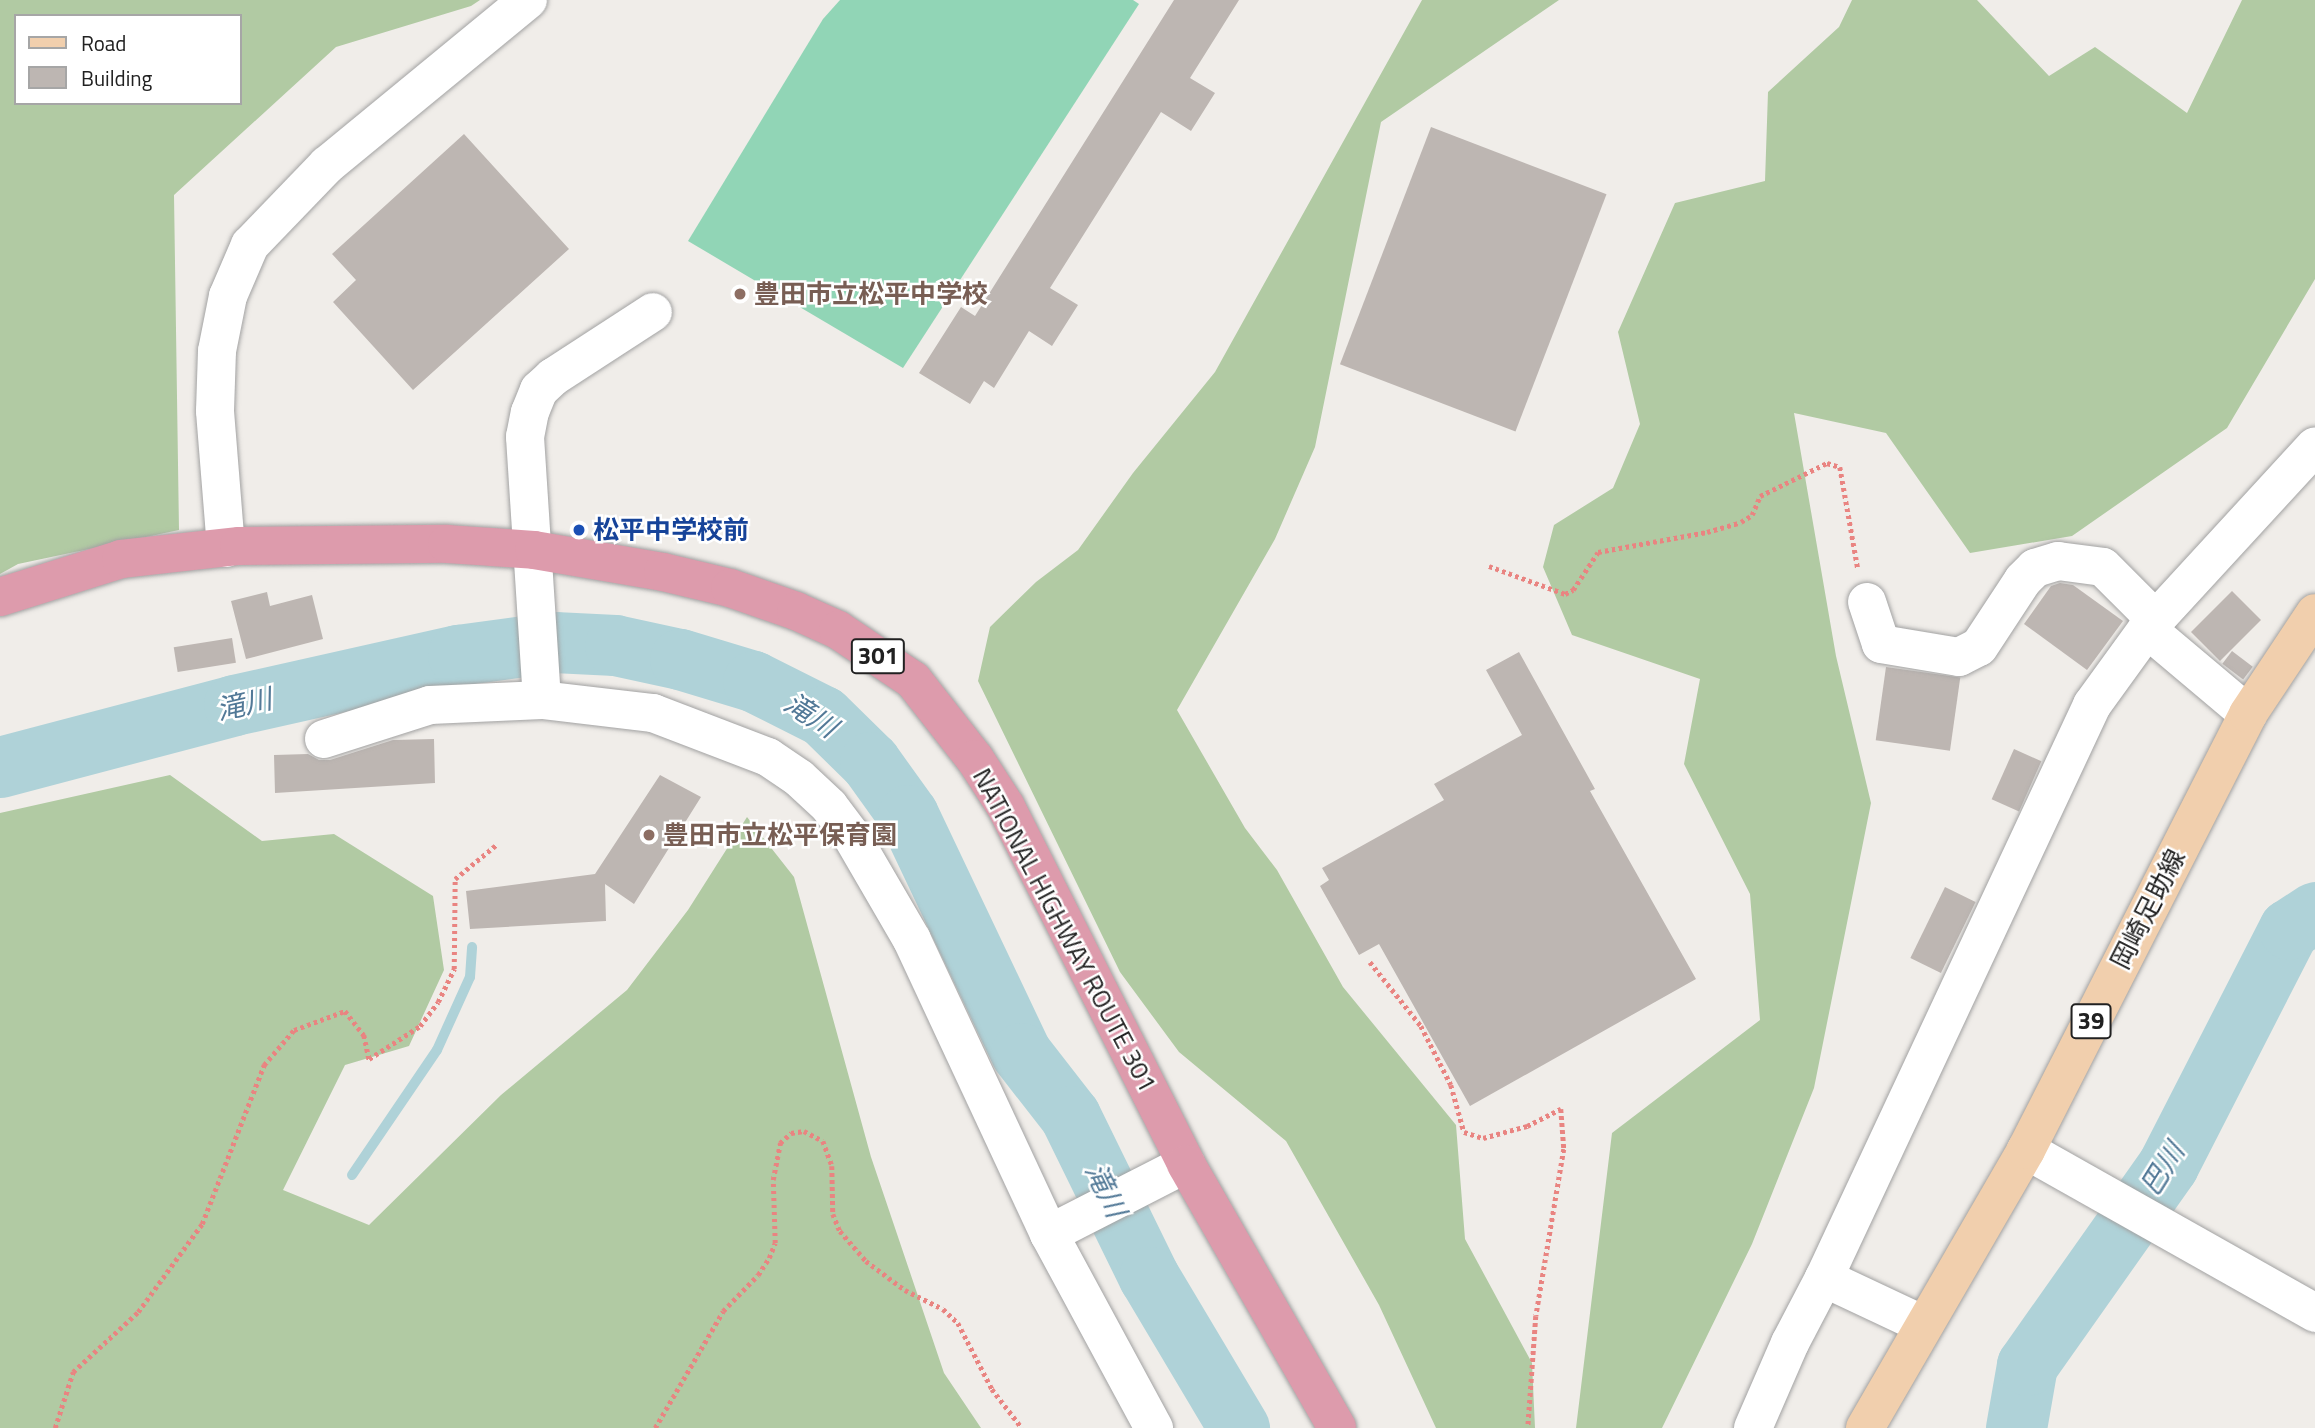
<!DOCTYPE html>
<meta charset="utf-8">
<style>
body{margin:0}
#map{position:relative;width:2315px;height:1428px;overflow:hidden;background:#f0ede9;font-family:"Titillium Web","Noto Sans JP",sans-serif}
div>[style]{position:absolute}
.forest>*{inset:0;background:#b1caa3}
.pitch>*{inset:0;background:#91d5b6}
.stream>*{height:10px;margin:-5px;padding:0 5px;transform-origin:5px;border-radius:5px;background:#afd2d8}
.river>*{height:61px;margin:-30.5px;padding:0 30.5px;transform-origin:30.5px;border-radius:30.5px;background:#afd2d8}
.building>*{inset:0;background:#bdb6b2;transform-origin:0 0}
.path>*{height:4.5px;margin-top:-2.25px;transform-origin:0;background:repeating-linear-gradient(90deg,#e98481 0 3.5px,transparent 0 7px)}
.roads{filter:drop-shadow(0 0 2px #a2a2a2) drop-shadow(0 0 2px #a2a2a2)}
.minor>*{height:38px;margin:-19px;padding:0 19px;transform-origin:19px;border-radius:19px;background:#fff}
.major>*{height:38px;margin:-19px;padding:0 19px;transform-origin:19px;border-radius:19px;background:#f1cfad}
.highway>*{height:38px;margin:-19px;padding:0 19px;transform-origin:19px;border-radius:19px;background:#dd9bac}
.dots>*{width:19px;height:19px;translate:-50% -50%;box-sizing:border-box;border:4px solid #fff;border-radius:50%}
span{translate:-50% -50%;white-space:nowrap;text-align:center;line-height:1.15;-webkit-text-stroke:5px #fff;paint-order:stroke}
.shield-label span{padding:2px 5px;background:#fff;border:2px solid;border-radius:5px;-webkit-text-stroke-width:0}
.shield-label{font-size:24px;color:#212121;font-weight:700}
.education-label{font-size:26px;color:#785e54;font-weight:700}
.left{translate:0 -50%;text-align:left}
.transit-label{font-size:26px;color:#164399;font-weight:700}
.street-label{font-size:26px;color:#212121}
.water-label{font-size:28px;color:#527997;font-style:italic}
.legend{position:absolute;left:14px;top:14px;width:228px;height:91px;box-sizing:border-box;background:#fff;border:2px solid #a6a6a6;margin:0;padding:9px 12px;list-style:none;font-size:21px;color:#212121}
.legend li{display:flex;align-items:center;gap:14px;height:35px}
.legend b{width:35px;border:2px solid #a6a6a6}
</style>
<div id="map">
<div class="forest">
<div style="clip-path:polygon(evenodd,0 0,480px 0,471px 6px,336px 47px,174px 195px,179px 530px,18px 564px,0 574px,0 0,16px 16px,240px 16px,240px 103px,16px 103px,16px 16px)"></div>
<div style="clip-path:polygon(1422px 0,1559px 0,1381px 122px,1315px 447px,1275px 539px,1177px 710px,1245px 828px,1277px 870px,1343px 987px,1456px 1125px,1465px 1239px,1532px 1363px,1535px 1428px,1436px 1428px,1379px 1305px,1286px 1141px,1179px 1052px,1120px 972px,978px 681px,990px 627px,1036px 582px,1078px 550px,1133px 473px,1215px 372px)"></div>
<div style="clip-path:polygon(1852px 0,1977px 0,2049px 76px,2095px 47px,2187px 113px,2242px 0,2315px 0,2315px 279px,2227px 428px,2072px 536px,1970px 553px,1886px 433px,1794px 413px,1836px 656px,1871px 803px,1814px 1088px,1752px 1244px,1662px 1428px,1576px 1428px,1612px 1133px,1760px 1020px,1750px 894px,1684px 764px,1700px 679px,1572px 635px,1543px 567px,1554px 525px,1613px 488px,1640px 424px,1618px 332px,1675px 203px,1765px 181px,1768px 92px,1839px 27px)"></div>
<div style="clip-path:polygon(170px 775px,262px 841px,334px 834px,433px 896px,444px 970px,409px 1046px,345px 1065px,283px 1190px,369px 1225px,501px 1095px,627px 990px,688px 910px,747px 817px,794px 877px,871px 1157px,944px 1373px,981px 1428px,0 1428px,0 813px)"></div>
</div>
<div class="pitch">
<div style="clip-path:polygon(840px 0,1133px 0,1139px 4px,903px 368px,688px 241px,823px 19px)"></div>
</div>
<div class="stream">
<div style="left:352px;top:1175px;width:151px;rotate:-55.8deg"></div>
<div style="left:437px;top:1050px;width:80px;rotate:-65.7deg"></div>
<div style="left:470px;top:977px;width:30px;rotate:-86deg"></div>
</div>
<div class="river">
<div style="left:0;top:767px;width:242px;rotate:-14.8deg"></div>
<div style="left:234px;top:705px;width:230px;rotate:-12.6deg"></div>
<div style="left:458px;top:655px;width:97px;rotate:-7.7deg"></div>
<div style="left:554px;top:642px;width:61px;rotate:2.8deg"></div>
<div style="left:615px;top:645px;width:66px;rotate:12.2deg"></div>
<div style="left:680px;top:659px;width:76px;rotate:16.8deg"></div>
<div style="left:753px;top:681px;width:78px;rotate:26.6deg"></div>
<div style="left:823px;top:716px;width:66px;rotate:44.4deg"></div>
<div style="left:870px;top:762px;width:65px;rotate:54.4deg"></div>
<div style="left:908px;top:815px;width:263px;rotate:64.6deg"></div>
<div style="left:1021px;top:1053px;width:80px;rotate:52.1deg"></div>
<div style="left:1070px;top:1116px;width:179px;rotate:63.9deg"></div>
<div style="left:1149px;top:1277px;width:176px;rotate:59.2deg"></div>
<div style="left:2016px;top:1428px;width:64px;rotate:-80.1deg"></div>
<div style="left:2027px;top:1365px;width:245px;rotate:-54.8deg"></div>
<div style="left:2168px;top:1165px;width:265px;rotate:-62.9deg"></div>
<div style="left:2289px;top:929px;width:31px;rotate:-33deg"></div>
</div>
<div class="building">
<div style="clip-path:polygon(1174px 0,1239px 0,1190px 78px,1215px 93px,1191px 131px,1161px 112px,1050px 288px,1078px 305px,1052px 346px,1029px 331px,994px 388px,984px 381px,970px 404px,919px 373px,961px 307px,975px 316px)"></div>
<div style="left:1431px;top:127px;width:188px;height:254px;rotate:21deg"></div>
<div style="clip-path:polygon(464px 134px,569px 249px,413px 390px,333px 302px,356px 280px,332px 254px)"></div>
<div style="clip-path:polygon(2060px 583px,2073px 585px,2123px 621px,2087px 670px,2024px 624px,2051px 586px)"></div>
<div style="left:2232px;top:591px;width:41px;height:58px;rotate:45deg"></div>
<div style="clip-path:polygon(267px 592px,270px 606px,312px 595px,323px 639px,246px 659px,231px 601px)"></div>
<div style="left:232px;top:638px;width:25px;height:59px;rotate:81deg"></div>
<div style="left:2232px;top:651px;width:26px;height:16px;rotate:37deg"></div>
<div style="clip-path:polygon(1519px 652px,1595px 789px,1590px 791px,1696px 979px,1470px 1106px,1379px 944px,1359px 955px,1320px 886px,1329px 880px,1322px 868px,1444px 800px,1434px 784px,1522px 735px,1486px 670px)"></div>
<div style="left:1886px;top:667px;width:75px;height:74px;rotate:8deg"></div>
<div style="clip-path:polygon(434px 739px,435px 783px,275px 793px,274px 755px,308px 754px,319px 760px,330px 760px,393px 740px)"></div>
<div style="left:2014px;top:749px;width:30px;height:55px;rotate:24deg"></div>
<div style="clip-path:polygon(660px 775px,701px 797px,634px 904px,605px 884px,606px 921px,470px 929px,466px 891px,595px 874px)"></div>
<div style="left:1945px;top:887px;width:34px;height:79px;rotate:26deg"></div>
</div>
<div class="path">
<div style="left:1489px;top:566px;width:81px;rotate:20.2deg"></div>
<div style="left:1565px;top:594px;width:9px;rotate:-27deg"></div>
<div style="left:1573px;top:590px;width:45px;rotate:-56.7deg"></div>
<div style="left:1598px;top:552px;width:111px;rotate:-10.4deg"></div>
<div style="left:1707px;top:532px;width:35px;rotate:-16deg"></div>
<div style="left:1741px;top:522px;width:13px;rotate:-32deg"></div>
<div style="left:1752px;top:515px;width:21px;rotate:-67deg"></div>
<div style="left:1760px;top:496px;width:75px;rotate:-26.2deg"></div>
<div style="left:1827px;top:463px;width:14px;rotate:17deg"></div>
<div style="left:1840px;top:467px;width:104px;rotate:80deg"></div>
<div style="left:1370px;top:962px;width:82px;rotate:51.4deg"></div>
<div style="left:1421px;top:1026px;width:66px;rotate:63deg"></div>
<div style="left:1451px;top:1085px;width:49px;rotate:74.5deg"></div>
<div style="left:1464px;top:1132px;width:20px;rotate:18deg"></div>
<div style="left:1483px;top:1138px;width:46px;rotate:-15.3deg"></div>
<div style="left:1527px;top:1126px;width:38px;rotate:-27deg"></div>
<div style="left:1561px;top:1109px;width:40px;rotate:85.7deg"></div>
<div style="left:1564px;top:1149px;width:169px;rotate:99.5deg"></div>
<div style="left:1536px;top:1316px;width:112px;rotate:94.1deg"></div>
<div style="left:55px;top:1428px;width:59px;rotate:-72.2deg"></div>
<div style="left:73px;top:1372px;width:88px;rotate:-42.7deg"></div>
<div style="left:138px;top:1312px;width:109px;rotate:-54deg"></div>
<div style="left:202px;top:1224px;width:171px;rotate:-68.7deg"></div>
<div style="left:264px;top:1065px;width:46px;rotate:-49.4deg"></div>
<div style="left:294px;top:1030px;width:54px;rotate:-20.4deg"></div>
<div style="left:345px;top:1011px;width:31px;rotate:52deg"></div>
<div style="left:364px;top:1035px;width:25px;rotate:78deg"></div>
<div style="left:369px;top:1059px;width:61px;rotate:-32.9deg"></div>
<div style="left:420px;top:1026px;width:30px;rotate:-53deg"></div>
<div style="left:438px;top:1002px;width:37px;rotate:-64deg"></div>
<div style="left:454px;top:969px;width:90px;rotate:-89.4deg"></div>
<div style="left:455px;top:879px;width:53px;rotate:-39.7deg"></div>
<div style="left:655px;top:1428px;width:135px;rotate:-59.8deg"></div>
<div style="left:723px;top:1311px;width:50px;rotate:-45.8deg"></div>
<div style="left:758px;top:1275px;width:20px;rotate:-57deg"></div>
<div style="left:769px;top:1258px;width:16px;rotate:-68deg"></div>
<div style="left:775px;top:1243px;width:63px;rotate:-91.8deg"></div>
<div style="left:773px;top:1180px;width:38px;rotate:-79deg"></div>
<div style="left:780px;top:1143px;width:15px;rotate:-42deg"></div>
<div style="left:791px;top:1133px;width:13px;rotate:-9deg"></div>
<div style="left:804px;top:1131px;width:21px;rotate:28deg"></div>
<div style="left:823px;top:1141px;width:27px;rotate:70deg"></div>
<div style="left:832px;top:1166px;width:48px;rotate:88.8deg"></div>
<div style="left:833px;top:1214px;width:18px;rotate:68deg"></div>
<div style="left:840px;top:1231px;width:40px;rotate:49deg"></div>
<div style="left:866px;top:1261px;width:49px;rotate:36.6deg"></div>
<div style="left:905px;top:1290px;width:42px;rotate:26.6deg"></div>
<div style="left:943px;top:1309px;width:21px;rotate:43deg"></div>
<div style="left:958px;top:1323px;width:74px;rotate:62.7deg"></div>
<div style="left:992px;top:1389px;width:49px;rotate:52.4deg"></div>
</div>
<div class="roads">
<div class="minor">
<div style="left:226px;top:548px;width:137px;rotate:-94.6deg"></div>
<div style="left:215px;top:411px;width:60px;rotate:-88.1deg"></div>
<div style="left:217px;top:351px;width:56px;rotate:-78.7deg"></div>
<div style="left:228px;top:296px;width:56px;rotate:-66.7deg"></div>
<div style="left:250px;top:245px;width:111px;rotate:-46.1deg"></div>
<div style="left:327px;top:165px;width:260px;rotate:-39.4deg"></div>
<div style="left:1867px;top:602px;width:44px;rotate:71.6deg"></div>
<div style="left:1881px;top:644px;width:79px;rotate:9.5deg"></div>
<div style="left:1959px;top:657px;width:22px;rotate:-27deg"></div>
<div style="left:1979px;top:647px;width:80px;rotate:-56.7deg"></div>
<div style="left:2023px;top:580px;width:17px;rotate:-45deg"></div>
<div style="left:2035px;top:568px;width:24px;rotate:-17deg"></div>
<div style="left:2058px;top:561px;width:45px;rotate:7.6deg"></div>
<div style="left:2103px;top:567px;width:74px;rotate:45deg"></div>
<div style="left:2147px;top:629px;width:132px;rotate:40.1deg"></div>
<div style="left:542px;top:700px;width:264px;rotate:-93.7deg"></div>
<div style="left:525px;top:437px;width:25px;rotate:-79deg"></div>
<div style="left:530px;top:412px;width:24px;rotate:-68deg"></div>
<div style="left:539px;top:390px;width:19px;rotate:-43deg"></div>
<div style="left:553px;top:377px;width:119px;rotate:-33deg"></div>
<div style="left:324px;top:739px;width:111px;rotate:-17.8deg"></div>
<div style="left:430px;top:705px;width:112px;rotate:-2.6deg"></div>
<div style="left:542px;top:700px;width:112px;rotate:6.7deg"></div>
<div style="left:653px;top:713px;width:123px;rotate:20.9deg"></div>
<div style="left:768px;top:757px;width:37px;rotate:34deg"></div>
<div style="left:799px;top:778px;width:41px;rotate:43deg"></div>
<div style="left:829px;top:806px;width:36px;rotate:53deg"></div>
<div style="left:851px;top:835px;width:121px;rotate:59.8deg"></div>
<div style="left:912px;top:940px;width:324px;rotate:65deg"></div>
<div style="left:1049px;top:1234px;width:221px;rotate:61.6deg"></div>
<div style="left:2026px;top:1150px;width:332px;rotate:29.4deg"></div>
<div style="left:1049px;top:1234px;width:154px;rotate:-27.1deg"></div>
<div style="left:1824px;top:1278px;width:110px;rotate:25.2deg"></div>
<div style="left:1753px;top:1428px;width:93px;rotate:-66.5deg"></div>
<div style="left:1790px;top:1343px;width:73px;rotate:-62.4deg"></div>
<div style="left:1824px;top:1278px;width:633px;rotate:-64.93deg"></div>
<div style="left:2092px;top:705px;width:94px;rotate:-54.1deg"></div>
<div style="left:2147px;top:629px;width:248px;rotate:-47.4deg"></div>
</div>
<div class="major">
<div style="left:1865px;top:1428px;width:321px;rotate:-59.9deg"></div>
<div style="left:2026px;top:1150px;width:489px;rotate:-63deg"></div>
<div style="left:2248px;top:714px;width:121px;rotate:-56.4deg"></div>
</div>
<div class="highway">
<div style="left:0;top:597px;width:127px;rotate:-17.4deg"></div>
<div style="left:121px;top:559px;width:119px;rotate:-6.3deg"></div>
<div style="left:239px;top:546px;width:208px;rotate:-0.6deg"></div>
<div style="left:447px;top:544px;width:87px;rotate:3.9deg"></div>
<div style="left:534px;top:550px;width:131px;rotate:9.7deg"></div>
<div style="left:663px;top:572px;width:69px;rotate:13.4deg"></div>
<div style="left:730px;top:588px;width:70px;rotate:19.2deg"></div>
<div style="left:796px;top:611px;width:46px;rotate:24.3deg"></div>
<div style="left:838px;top:630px;width:90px;rotate:33.7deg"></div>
<div style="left:913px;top:680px;width:100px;rotate:51.9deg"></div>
<div style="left:975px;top:759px;width:57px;rotate:57.1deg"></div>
<div style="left:1006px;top:807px;width:400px;rotate:63.2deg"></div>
<div style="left:1186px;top:1164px;width:304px;rotate:60.2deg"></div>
</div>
</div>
<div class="dots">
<div style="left:740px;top:294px;background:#8d6e63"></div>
<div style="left:579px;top:530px;background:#1a4fb4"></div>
<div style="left:649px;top:835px;background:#8d6e63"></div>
</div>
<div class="shield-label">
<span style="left:878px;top:656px">301</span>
<span style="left:2091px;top:1021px">39</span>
</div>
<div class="education-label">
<span class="left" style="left:754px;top:294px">豊田市立松平中学校</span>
<span class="left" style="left:663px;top:835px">豊田市立松平保育園</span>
</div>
<div class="transit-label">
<span class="left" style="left:593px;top:530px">松平中学校前</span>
</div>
<div class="street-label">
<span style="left:2148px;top:909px;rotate:-63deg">岡崎足助線</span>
<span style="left:1065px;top:930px;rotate:62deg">NATIONAL HIGHWAY ROUTE 301</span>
</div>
<div class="water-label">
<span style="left:244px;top:704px;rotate:-13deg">滝川</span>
<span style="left:811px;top:715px;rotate:33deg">滝川</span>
<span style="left:2162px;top:1169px;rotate:-58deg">巴川</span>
<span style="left:1106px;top:1190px;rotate:64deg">滝川</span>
</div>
<ul class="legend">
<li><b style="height:9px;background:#f1cfad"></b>Road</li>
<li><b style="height:19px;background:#bdb6b2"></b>Building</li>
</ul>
</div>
